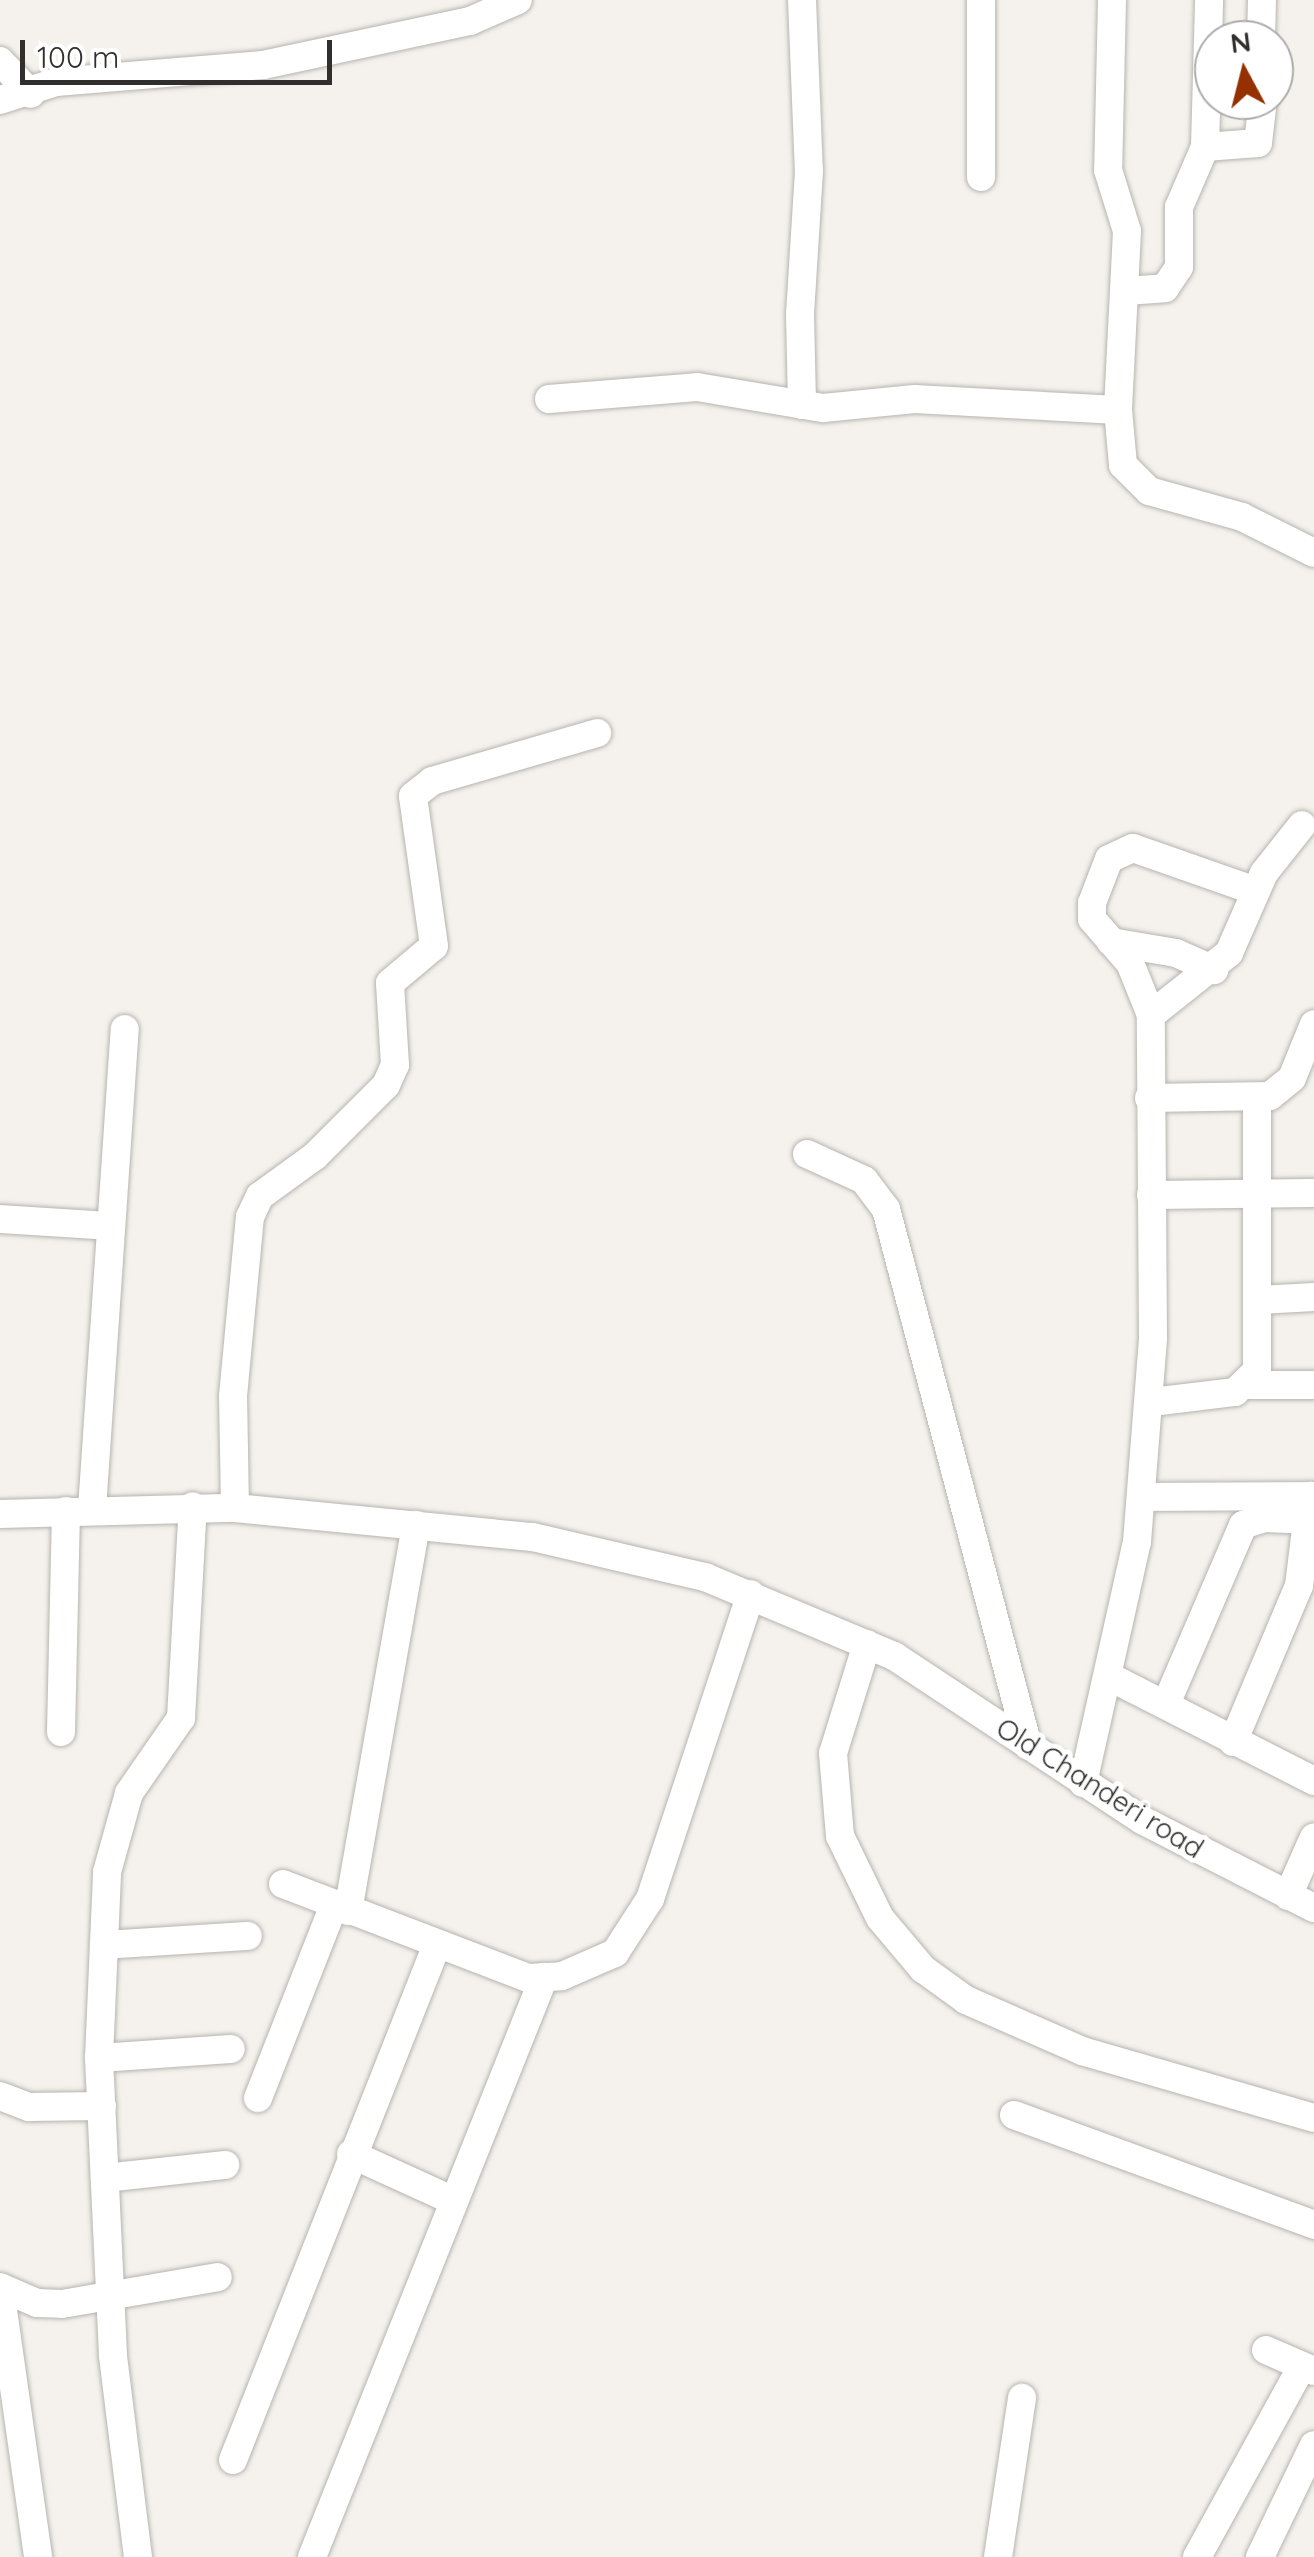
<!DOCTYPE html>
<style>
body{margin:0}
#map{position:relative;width:1314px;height:2557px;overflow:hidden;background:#f5f2ed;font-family:Quicksand,sans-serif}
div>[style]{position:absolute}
.roads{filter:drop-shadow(0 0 2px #b7b4b0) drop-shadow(0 0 2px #b7b4b0)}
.minor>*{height:28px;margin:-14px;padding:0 14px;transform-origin:14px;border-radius:14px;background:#fff}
span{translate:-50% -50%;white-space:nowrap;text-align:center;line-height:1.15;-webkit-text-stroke:10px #fff;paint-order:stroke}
.street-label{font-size:28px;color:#302f2d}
.north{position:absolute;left:1194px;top:20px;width:100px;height:100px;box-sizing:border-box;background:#fff;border:2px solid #acacab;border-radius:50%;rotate:353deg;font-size:28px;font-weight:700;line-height:40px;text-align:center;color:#302f2d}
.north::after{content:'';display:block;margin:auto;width:35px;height:45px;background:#953000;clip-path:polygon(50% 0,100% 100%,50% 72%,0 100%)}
.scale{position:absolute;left:20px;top:40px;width:312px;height:45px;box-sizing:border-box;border:5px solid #302f2d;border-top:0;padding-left:12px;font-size:30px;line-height:35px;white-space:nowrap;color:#302f2d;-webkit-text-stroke:8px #fff;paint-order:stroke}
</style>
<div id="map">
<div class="roads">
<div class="minor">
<div style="left:802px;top:0;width:171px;rotate:87.7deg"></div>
<div style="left:809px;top:171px;width:144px;rotate:93.6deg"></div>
<div style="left:800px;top:315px;width:90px;rotate:88.7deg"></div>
<div style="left:981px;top:0;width:177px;rotate:90deg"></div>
<div style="left:1112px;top:0;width:170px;rotate:91.3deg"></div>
<div style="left:1108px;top:170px;width:64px;rotate:72.7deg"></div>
<div style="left:1127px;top:231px;width:179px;rotate:92.9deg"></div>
<div style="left:1118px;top:410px;width:55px;rotate:84.8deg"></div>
<div style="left:1123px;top:465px;width:37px;rotate:45deg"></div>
<div style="left:1149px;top:491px;width:97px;rotate:15.6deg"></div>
<div style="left:1242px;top:517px;width:80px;rotate:26.6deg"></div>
<div style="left:1261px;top:40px;width:40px;rotate:-88.6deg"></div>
<div style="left:0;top:61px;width:45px;rotate:46.8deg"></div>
<div style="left:0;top:100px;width:59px;rotate:-17.8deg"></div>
<div style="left:56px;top:82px;width:208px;rotate:-4.7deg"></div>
<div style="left:263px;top:65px;width:212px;rotate:-12deg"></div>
<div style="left:470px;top:21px;width:52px;rotate:-23.6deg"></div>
<div style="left:1205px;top:147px;width:53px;rotate:-4.3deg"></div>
<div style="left:1258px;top:143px;width:43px;rotate:-83.4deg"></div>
<div style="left:1126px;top:291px;width:39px;rotate:-4deg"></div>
<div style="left:1165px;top:288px;width:25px;rotate:-56deg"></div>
<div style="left:1179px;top:267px;width:60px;rotate:-90deg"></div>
<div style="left:1179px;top:207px;width:65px;rotate:-66.6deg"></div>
<div style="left:1205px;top:147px;width:147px;rotate:-88.4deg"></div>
<div style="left:549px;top:399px;width:148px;rotate:-4.6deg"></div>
<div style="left:697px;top:387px;width:128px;rotate:9.5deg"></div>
<div style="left:823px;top:408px;width:92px;rotate:-5.6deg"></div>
<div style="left:915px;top:399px;width:203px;rotate:3.1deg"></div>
<div style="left:1111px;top:942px;width:66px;rotate:9.6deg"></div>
<div style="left:1176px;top:953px;width:42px;rotate:24.1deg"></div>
<div style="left:1151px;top:1015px;width:100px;rotate:-38.5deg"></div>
<div style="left:1229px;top:953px;width:87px;rotate:-66.4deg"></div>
<div style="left:1264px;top:873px;width:61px;rotate:-51.6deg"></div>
<div style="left:1149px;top:1098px;width:121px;rotate:-0.9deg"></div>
<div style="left:1270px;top:1096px;width:28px;rotate:-39deg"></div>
<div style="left:1292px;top:1078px;width:58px;rotate:-67.8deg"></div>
<div style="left:807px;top:1154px;width:63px;rotate:24.5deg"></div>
<div style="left:864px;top:1180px;width:36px;rotate:53deg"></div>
<div style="left:886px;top:1209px;width:555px;rotate:75.19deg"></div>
<div style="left:1151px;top:1195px;width:163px;rotate:-0.7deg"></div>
<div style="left:0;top:1219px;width:111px;rotate:3.6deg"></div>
<div style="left:1259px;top:1300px;width:55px;rotate:-3.1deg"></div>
<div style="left:1249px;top:1385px;width:65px"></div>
<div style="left:1152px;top:1402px;width:84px;rotate:-6.9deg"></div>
<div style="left:1235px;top:1392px;width:30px;rotate:-44deg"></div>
<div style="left:1257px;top:1371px;width:273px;rotate:-90deg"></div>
<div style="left:1143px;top:1497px;width:171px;rotate:-0.3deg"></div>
<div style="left:235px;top:1508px;width:112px;rotate:-91deg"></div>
<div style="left:233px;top:1396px;width:180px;rotate:-84.6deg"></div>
<div style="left:250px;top:1217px;width:23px;rotate:-65deg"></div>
<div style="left:260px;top:1196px;width:68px;rotate:-36deg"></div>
<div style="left:315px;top:1156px;width:100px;rotate:-45deg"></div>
<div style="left:386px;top:1085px;width:22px;rotate:-66deg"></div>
<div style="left:395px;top:1065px;width:82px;rotate:-93.5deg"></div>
<div style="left:390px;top:983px;width:57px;rotate:-40.1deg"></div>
<div style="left:434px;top:946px;width:151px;rotate:-98deg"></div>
<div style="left:413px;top:796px;width:24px;rotate:-38deg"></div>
<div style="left:432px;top:781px;width:172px;rotate:-16.2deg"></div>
<div style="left:92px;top:1509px;width:481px;rotate:-86.1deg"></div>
<div style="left:0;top:1514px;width:235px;rotate:-1.5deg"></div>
<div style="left:235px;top:1508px;width:299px;rotate:5.6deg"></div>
<div style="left:533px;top:1537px;width:177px;rotate:13.1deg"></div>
<div style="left:705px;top:1577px;width:205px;rotate:22.7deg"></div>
<div style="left:894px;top:1656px;width:297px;rotate:33.5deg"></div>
<div style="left:1142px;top:1820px;width:193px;rotate:27.1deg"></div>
<div style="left:867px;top:1644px;width:114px;rotate:107.3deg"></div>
<div style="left:833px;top:1753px;width:83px;rotate:85.2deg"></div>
<div style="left:840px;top:1836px;width:91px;rotate:64deg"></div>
<div style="left:880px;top:1918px;width:67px;rotate:49.9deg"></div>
<div style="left:923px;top:1969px;width:53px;rotate:35.8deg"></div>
<div style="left:966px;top:2000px;width:127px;rotate:23.7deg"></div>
<div style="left:1082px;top:2051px;width:241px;rotate:16.1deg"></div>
<div style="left:1110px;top:1677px;width:229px;rotate:27deg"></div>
<div style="left:1166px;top:1704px;width:195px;rotate:-66.7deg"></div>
<div style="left:1243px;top:1525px;width:22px;rotate:-18deg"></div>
<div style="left:1264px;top:1518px;width:50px;rotate:2.3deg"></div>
<div style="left:61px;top:1732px;width:221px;rotate:-88.7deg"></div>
<div style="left:1233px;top:1742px;width:169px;rotate:-67.1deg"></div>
<div style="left:1299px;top:1586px;width:91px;rotate:-83deg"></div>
<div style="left:1083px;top:1783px;width:247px;rotate:-77.4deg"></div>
<div style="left:1137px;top:1542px;width:205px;rotate:-85.5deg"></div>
<div style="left:1153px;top:1338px;width:323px;rotate:-90.4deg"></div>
<div style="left:1151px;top:1015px;width:56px;rotate:-112deg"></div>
<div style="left:1130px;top:963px;width:58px;rotate:-130.8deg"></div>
<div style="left:1092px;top:919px;width:16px;rotate:-90deg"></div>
<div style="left:1092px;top:903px;width:47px;rotate:-68.9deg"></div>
<div style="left:1109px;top:859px;width:26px;rotate:-25deg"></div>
<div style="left:1133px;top:848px;width:130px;rotate:19.3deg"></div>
<div style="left:283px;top:1884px;width:262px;rotate:21deg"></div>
<div style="left:528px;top:1978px;width:34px;rotate:-3deg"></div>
<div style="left:562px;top:1976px;width:58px;rotate:-23.5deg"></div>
<div style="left:615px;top:1953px;width:64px;rotate:-57.1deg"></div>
<div style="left:650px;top:1899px;width:321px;rotate:-71.7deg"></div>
<div style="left:1288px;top:1896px;width:64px;rotate:-66.2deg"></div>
<div style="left:348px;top:1911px;width:392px;rotate:-80deg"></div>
<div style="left:104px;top:1945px;width:144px;rotate:-3.6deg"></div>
<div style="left:99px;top:2058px;width:132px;rotate:-3.9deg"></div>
<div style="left:0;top:2096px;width:31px;rotate:21deg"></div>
<div style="left:29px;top:2107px;width:73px;rotate:-0.8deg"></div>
<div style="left:258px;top:2098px;width:207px;rotate:-68.5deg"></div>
<div style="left:1014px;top:2115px;width:320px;rotate:20.1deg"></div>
<div style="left:351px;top:2154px;width:113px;rotate:24.5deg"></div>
<div style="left:105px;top:2178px;width:121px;rotate:-6.2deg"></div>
<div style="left:0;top:2287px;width:40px;rotate:23.4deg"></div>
<div style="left:37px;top:2303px;width:25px;rotate:2deg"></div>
<div style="left:62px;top:2304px;width:158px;rotate:-9.8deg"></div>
<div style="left:0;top:2289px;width:271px;rotate:81.9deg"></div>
<div style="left:1266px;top:2350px;width:52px;rotate:23.6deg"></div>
<div style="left:233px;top:2460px;width:552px;rotate:-68.41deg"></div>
<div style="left:138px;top:2557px;width:204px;rotate:-97.1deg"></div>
<div style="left:113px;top:2355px;width:297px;rotate:-92.7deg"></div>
<div style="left:99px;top:2058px;width:186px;rotate:-87.5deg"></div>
<div style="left:107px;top:1872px;width:82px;rotate:-74.4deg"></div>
<div style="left:129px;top:1793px;width:91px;rotate:-55.3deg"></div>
<div style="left:181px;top:1718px;width:212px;rotate:-86.8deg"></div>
<div style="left:312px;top:2557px;width:625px;rotate:-68.2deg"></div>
<div style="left:998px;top:2557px;width:161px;rotate:-81.4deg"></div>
<div style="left:1197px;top:2557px;width:218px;rotate:-61.2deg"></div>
<div style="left:1260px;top:2557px;width:124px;rotate:-64.3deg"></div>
</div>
</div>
<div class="street-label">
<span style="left:1100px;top:1788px;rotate:32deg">Old Chanderi road</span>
</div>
<div class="north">N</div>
<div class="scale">100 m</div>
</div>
